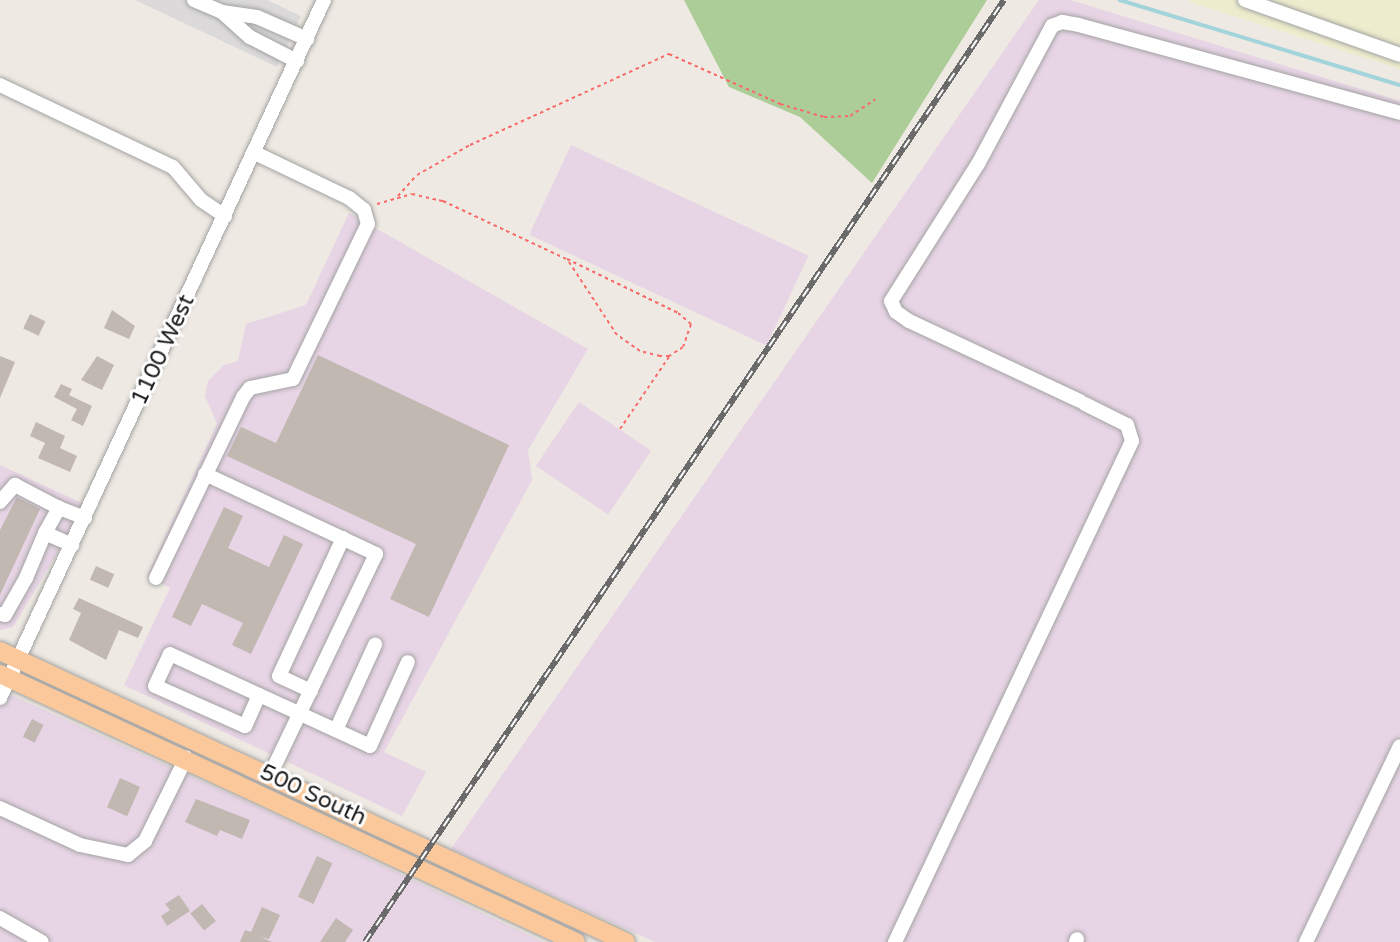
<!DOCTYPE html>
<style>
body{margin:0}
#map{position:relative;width:1400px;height:942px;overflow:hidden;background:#eee9e2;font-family:"Varela Round",sans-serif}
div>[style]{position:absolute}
.residential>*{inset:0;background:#dbd9da}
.industrial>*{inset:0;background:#e7d4e5;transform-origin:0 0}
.farmland>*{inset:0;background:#edeccd}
.forest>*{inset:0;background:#accd97}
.stream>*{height:3.5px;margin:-1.75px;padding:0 1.75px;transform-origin:1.75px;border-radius:1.75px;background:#a3d4db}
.building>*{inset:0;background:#c2b8b2;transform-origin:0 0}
.path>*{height:2px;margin-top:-1px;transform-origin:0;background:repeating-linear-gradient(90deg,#f86b69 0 3.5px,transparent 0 7px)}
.roads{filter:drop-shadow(0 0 2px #a3a3a3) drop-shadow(0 0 2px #a3a3a3)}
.minor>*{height:14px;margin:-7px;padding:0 7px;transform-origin:7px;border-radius:7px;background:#fff}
.major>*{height:18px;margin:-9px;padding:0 9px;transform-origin:9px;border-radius:9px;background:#fac89b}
.rail>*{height:6px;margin-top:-3px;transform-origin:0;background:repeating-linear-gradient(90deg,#fff 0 10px,#6a6a6a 0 20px);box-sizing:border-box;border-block:2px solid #6a6a6a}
span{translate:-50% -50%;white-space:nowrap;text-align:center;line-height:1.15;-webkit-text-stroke:6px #fff;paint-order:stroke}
.street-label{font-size:23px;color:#1c1c1c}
</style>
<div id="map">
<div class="residential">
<div style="clip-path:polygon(135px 0,267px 0,301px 16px,277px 67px)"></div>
</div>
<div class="industrial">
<div style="clip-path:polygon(1039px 0,1070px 0,1400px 101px,1400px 942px,655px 942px,451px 849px)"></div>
<div style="left:571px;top:145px;width:262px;height:99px;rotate:25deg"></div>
<div style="clip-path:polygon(349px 213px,588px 349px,528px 450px,532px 480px,384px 752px,426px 772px,402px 816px,124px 685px,170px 588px,147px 576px,217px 424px,205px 396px,208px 381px,224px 365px,238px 361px,246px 324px,306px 305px)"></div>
<div style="left:579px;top:402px;width:87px;height:77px;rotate:34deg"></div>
<div style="clip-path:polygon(0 465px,86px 505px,13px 627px,0 630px)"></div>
<div style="clip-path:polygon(0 690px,272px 813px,543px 942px,0 942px)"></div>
</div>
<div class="farmland">
<div style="clip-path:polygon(1191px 0,1400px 0,1400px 69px,1190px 2px)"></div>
</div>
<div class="forest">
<div style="clip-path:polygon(684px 0,987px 0,872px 183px,800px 117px,729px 87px)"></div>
</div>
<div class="stream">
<div style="left:1120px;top:0;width:293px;rotate:16.9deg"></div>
</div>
<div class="building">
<div style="clip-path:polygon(112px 310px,135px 326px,129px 339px,104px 328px)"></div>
<div style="left:30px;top:314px;width:17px;height:16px;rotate:25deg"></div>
<div style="clip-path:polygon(318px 355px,509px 445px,429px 617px,390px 599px,416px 544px,227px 456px,241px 427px,276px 443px)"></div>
<div style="clip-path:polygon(0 356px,15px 362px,0 398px)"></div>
<div style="clip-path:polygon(97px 356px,114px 365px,102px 390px,81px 380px)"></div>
<div style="clip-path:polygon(61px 384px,72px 389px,69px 395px,92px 406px,83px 426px,71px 420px,77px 409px,54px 397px)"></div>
<div style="clip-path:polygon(36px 422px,65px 436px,60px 448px,77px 456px,70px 472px,38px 458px,45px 443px,30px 436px)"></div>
<div style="clip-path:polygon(17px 497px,40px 509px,0 595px,0 530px)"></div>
<div style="clip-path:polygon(224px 507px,243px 516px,228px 548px,269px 567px,284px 535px,303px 544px,251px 654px,232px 645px,243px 623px,202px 604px,191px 626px,172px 617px)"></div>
<div style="left:96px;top:566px;width:20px;height:15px;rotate:24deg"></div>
<div style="clip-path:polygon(79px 598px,143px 627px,138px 638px,119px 630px,106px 660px,69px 640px,81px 613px,73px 609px)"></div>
<div style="left:32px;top:719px;width:13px;height:20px;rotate:27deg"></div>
<div style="left:120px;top:778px;width:22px;height:32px;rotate:24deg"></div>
<div style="clip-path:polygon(196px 799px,250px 820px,242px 839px,220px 830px,217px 836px,185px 822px)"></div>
<div style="left:317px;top:856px;width:17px;height:45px;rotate:25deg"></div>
<div style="clip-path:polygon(179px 895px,190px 911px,167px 926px,161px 916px,170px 910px,165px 904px)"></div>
<div style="left:202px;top:904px;width:22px;height:15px;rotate:51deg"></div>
<div style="clip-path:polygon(262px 907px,280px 915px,269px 939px,261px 937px,272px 942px,240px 942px,245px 930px,251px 932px)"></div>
<div style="clip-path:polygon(336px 918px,353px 930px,345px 942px,320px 942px)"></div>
</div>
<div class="path">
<div style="left:398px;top:196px;width:28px;rotate:-48deg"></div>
<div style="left:417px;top:175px;width:61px;rotate:-29.5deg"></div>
<div style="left:470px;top:145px;width:219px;rotate:-24.6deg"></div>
<div style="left:669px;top:54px;width:122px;rotate:24.2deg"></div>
<div style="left:780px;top:104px;width:46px;rotate:16.5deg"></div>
<div style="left:824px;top:117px;width:26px;rotate:-2deg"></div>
<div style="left:850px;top:116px;width:30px;rotate:-33deg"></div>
<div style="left:377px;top:204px;width:36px;rotate:-16deg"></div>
<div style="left:412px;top:194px;width:32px;rotate:13deg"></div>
<div style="left:443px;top:201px;width:136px;rotate:25.2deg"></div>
<div style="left:567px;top:259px;width:123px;rotate:25.9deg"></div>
<div style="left:678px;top:313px;width:17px;rotate:40deg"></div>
<div style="left:691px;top:324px;width:24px;rotate:109deg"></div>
<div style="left:683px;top:347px;width:17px;rotate:147deg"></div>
<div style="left:669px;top:356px;width:9px;rotate:180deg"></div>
<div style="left:660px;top:356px;width:21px;rotate:-166deg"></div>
<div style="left:640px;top:351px;width:28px;rotate:-145deg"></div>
<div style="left:617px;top:335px;width:91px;rotate:-123.3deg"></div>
<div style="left:620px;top:429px;width:87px;rotate:-55.8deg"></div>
</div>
<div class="roads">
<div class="minor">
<div style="left:194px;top:0;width:30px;rotate:23deg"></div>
<div style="left:222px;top:12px;width:35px;rotate:8deg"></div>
<div style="left:257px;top:17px;width:55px;rotate:23.7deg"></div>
<div style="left:1245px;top:0;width:164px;rotate:19.5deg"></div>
<div style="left:222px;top:12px;width:38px;rotate:42deg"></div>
<div style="left:250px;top:37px;width:53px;rotate:27.1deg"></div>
<div style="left:0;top:85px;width:191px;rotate:25.4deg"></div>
<div style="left:173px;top:167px;width:43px;rotate:49.7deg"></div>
<div style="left:201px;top:200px;width:29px;rotate:34deg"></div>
<div style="left:1080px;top:401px;width:189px;rotate:-154.9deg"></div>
<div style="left:909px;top:321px;width:16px;rotate:-145deg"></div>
<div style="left:896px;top:312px;width:12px;rotate:-114deg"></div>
<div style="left:891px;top:301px;width:162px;rotate:-57.6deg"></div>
<div style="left:978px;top:164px;width:157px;rotate:-61.8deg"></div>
<div style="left:1052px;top:26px;width:11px;rotate:-22deg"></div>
<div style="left:1062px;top:22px;width:17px;rotate:10deg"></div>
<div style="left:1079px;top:25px;width:333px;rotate:15.3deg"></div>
<div style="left:205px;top:474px;width:189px;rotate:25.1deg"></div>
<div style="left:376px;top:554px;width:245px;rotate:115.6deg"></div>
<div style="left:0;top:502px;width:23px;rotate:-49deg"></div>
<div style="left:15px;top:485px;width:50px;rotate:27.6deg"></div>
<div style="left:45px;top:533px;width:29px;rotate:-61deg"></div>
<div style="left:59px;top:508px;width:28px;rotate:21deg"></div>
<div style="left:156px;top:578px;width:201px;rotate:-64.3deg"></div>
<div style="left:243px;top:397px;width:11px;rotate:-52deg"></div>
<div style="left:250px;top:388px;width:44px;rotate:-11.8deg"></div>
<div style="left:293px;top:379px;width:172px;rotate:-64.2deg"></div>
<div style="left:368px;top:224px;width:15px;rotate:-106deg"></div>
<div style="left:364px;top:210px;width:19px;rotate:-141deg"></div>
<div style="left:349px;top:198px;width:104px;rotate:-154.4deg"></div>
<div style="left:0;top:614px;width:5px;rotate:11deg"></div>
<div style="left:5px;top:615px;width:43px;rotate:-60.4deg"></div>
<div style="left:26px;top:578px;width:49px;rotate:-67.1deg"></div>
<div style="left:45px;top:533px;width:30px;rotate:24deg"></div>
<div style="left:311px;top:691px;width:35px;rotate:-155deg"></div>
<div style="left:279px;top:676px;width:152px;rotate:-65.1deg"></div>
<div style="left:259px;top:695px;width:34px;rotate:114deg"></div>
<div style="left:245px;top:726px;width:98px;rotate:-156deg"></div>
<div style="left:155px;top:686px;width:35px;rotate:-65deg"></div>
<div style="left:170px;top:654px;width:220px;rotate:24.7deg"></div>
<div style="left:370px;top:746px;width:92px;rotate:-65.7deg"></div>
<div style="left:0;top:698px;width:770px;rotate:-65.1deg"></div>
<div style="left:336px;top:730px;width:94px;rotate:-65.4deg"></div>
<div style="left:0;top:808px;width:88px;rotate:24.8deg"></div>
<div style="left:80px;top:845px;width:49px;rotate:11.8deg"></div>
<div style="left:128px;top:855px;width:22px;rotate:-39deg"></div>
<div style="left:145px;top:841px;width:93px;rotate:-63.7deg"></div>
<div style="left:0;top:918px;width:48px;rotate:29.7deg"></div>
<div style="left:895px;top:942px;width:554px;rotate:-64.68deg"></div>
<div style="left:1132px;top:441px;width:17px;rotate:-107deg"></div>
<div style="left:1127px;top:425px;width:47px;rotate:-153.4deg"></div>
<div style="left:1076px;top:942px;width:3px;rotate:-72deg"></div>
<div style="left:1306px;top:942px;width:217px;rotate:-64.4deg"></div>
</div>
<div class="major">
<div style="left:0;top:651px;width:690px;rotate:24.93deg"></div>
<div style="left:0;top:674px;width:635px;rotate:24.95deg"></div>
</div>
</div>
<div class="rail">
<div style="left:365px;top:942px;width:1138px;rotate:-55.85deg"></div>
</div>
<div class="street-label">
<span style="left:163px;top:350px;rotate:-65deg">1100 West</span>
<span style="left:313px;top:795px;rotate:25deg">500 South</span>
</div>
</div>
